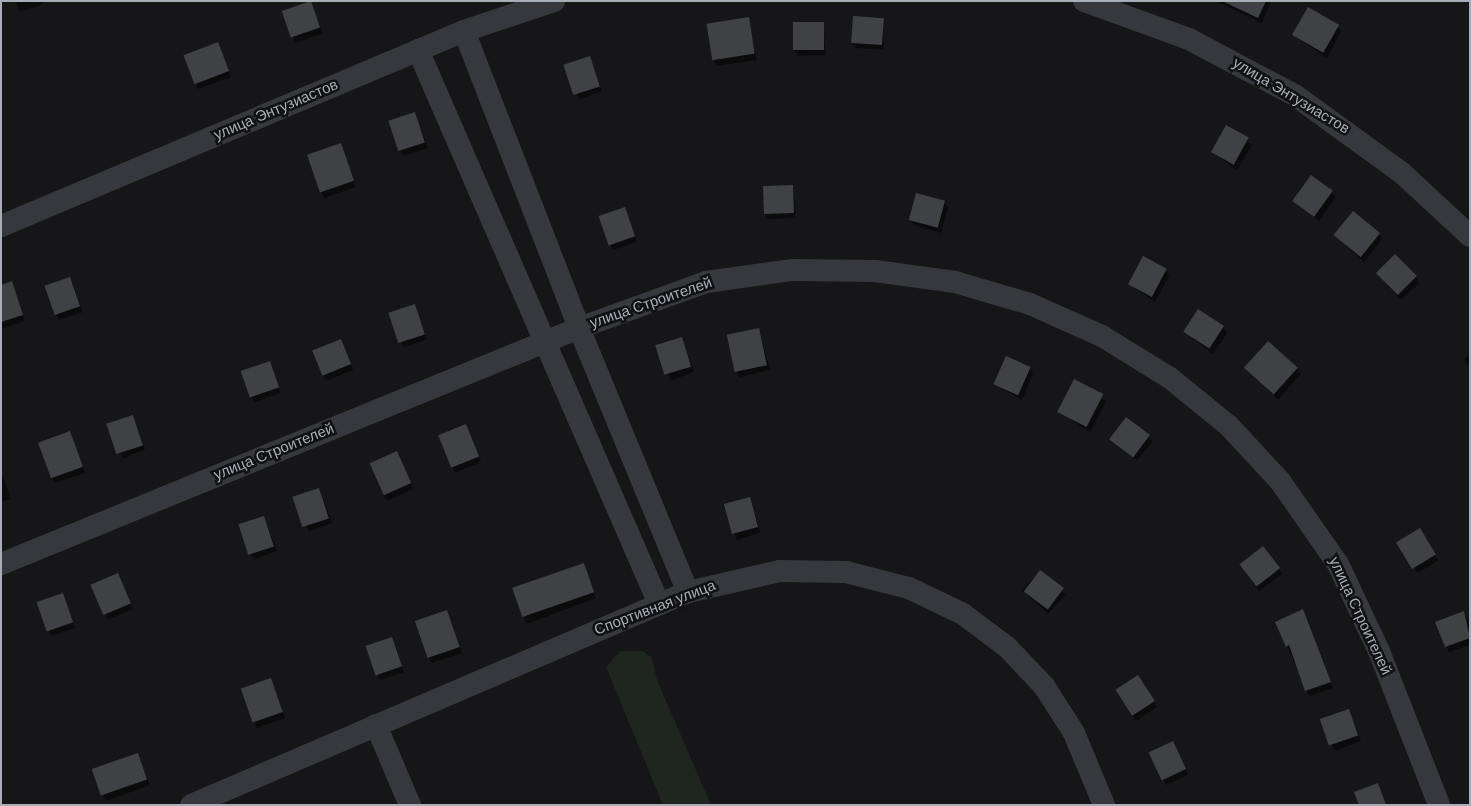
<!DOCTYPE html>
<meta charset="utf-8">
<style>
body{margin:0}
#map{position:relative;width:1471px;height:806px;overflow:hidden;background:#161618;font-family:"DM Sans",sans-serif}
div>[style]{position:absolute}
.green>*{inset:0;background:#1e261f}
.shadow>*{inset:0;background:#0007;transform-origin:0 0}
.building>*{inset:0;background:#404145;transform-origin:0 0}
.minor>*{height:22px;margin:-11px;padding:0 11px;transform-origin:11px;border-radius:11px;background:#37383d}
span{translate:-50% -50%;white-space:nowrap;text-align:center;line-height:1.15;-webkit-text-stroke:5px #111113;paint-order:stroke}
.street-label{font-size:15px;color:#a8adb8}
.frame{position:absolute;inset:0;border:2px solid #a8adb8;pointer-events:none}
</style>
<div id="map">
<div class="green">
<div style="clip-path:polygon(620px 651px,643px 651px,652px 658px,657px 680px,711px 805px,663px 805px,606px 667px)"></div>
</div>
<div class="shadow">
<div style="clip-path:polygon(15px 1px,42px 1px,43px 4px,20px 12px)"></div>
<div style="clip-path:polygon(1215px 1px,1271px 1px,1262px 23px)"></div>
<div style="clip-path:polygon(313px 9px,323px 33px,296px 43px,293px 37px)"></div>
<div style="clip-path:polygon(748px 19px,757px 60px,717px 66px,714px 60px)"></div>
<div style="clip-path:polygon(883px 19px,884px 50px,856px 48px,852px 43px)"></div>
<div style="clip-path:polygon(823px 24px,826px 55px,798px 56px,794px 50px)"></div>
<div style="clip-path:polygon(1338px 26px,1341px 31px,1327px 58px,1294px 35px)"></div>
<div style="clip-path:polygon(218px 44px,231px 77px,198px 89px,195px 83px)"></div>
<div style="left:590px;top:58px;width:35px;height:25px;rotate:70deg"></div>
<div style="clip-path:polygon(415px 114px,428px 148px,404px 156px,400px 150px)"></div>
<div style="clip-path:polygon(1226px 126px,1252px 145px,1237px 170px,1212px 152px)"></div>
<div style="clip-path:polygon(340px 144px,356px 187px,324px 198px,321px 192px)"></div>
<div style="clip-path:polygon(793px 187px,796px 218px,768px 219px,765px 213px)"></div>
<div style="clip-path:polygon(1332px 192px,1336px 197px,1319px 221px,1295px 201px)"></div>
<div style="clip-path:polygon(944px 202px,948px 208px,941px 233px,913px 225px,910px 219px)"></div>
<div style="clip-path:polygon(624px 208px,637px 242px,613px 250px,610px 244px)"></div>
<div style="clip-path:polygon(1379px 234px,1382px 239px,1364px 262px,1335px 236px)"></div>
<div style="clip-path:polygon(1166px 270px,1169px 276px,1155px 302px,1129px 284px)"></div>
<div style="clip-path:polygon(1377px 273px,1416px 277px,1419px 283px,1401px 300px)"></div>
<div style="clip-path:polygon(70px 278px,83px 312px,59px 320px,56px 314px)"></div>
<div style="clip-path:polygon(1px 286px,14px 289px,25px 321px,1px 329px)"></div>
<div style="left:415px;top:306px;width:35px;height:25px;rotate:70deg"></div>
<div style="clip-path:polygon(1223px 327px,1227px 333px,1213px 354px,1185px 332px)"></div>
<div style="left:759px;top:329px;width:42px;height:32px;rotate:75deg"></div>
<div style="left:681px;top:339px;width:35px;height:25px;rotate:68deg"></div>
<div style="clip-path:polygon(344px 346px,353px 370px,326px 381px,314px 351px)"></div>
<div style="clip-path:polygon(1470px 354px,1470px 368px,1464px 359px)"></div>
<div style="clip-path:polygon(270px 363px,281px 393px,254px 402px,251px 396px)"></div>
<div style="clip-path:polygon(1030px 368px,1033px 374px,1022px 400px,995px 384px)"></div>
<div style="clip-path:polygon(1246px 368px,1297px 369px,1301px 374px,1278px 400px)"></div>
<div style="clip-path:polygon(1075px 381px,1106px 401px,1090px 432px,1059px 412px)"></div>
<div style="left:132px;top:417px;width:35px;height:24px;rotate:68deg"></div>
<div style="left:1126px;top:419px;width:35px;height:25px;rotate:40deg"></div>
<div style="clip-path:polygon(468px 431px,481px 462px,455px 473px,452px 467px)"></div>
<div style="clip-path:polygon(70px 432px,85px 473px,55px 483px,52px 478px)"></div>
<div style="clip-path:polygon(400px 458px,413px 489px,387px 501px,383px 495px)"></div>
<div style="clip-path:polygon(1px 471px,11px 499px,1px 502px)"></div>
<div style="left:319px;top:490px;width:35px;height:25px;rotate:68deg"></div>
<div style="left:749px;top:498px;width:36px;height:25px;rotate:71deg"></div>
<div style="left:264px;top:518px;width:35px;height:25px;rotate:68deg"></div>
<div style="left:1419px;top:530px;width:36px;height:24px;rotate:58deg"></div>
<div style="clip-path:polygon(584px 565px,596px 598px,527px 624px,524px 618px)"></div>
<div style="clip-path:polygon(1240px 565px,1279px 568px,1282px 574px,1259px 591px)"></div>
<div style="left:1040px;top:571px;width:35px;height:26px;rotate:43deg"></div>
<div style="clip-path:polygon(120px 580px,133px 609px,108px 620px,92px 585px)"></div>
<div style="clip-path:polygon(63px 594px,75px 628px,52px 636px,48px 630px)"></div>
<div style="clip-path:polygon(447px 612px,462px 653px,432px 663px,428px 657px)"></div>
<div style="clip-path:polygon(1464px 612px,1470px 626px,1470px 645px,1449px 652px,1437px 623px)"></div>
<div style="clip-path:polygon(1306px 617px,1333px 688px,1309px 696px,1287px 646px)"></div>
<div style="clip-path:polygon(395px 644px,404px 672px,380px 680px,377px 675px)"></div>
<div style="clip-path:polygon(271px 680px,285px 718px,257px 728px,254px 722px)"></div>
<div style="clip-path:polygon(1120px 696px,1154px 702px,1157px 707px,1136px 721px)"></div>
<div style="left:1349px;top:711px;width:32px;height:28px;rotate:68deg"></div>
<div style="clip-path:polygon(1176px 748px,1188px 775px,1166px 785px,1150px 753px)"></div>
<div style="clip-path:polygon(138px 755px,150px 785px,106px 801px,103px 796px)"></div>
</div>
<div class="building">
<div style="left:311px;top:1px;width:28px;height:31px;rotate:71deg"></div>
<div style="clip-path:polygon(1222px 1px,1266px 1px,1258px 18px)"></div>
<div style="left:1308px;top:7px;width:36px;height:32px;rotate:30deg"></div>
<div style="left:853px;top:16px;width:31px;height:27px;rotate:4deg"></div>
<div style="left:749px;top:17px;width:37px;height:43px;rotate:81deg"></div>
<div style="left:824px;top:22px;width:28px;height:31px;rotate:90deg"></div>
<div style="left:218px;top:42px;width:31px;height:37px;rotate:69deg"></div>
<div style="left:590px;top:56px;width:32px;height:28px;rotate:72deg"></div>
<div style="left:415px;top:112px;width:32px;height:28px;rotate:72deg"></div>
<div style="left:1226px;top:125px;width:26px;height:31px;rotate:29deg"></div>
<div style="left:341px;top:143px;width:40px;height:36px;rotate:71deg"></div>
<div style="left:1311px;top:175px;width:27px;height:32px;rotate:36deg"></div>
<div style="left:793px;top:185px;width:28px;height:30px;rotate:88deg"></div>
<div style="left:916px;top:193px;width:30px;height:28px;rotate:15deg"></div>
<div style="left:625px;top:207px;width:31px;height:28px;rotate:71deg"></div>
<div style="left:1353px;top:211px;width:35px;height:31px;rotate:39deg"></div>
<div style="left:1395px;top:254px;width:31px;height:27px;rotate:45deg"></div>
<div style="left:1143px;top:256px;width:27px;height:32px;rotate:28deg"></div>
<div style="left:70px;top:277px;width:31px;height:27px;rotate:71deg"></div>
<div style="clip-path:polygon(12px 281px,23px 315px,1px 322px,1px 285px)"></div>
<div style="left:415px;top:304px;width:32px;height:28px;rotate:72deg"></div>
<div style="left:1198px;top:309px;width:31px;height:27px;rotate:33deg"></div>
<div style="left:759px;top:328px;width:38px;height:33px;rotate:78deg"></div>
<div style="left:682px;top:337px;width:31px;height:28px;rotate:73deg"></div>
<div style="left:341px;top:339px;width:27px;height:31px;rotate:68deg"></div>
<div style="left:1268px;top:341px;width:40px;height:36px;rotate:42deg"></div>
<div style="left:1006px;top:356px;width:27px;height:31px;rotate:24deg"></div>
<div style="left:270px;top:361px;width:28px;height:31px;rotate:71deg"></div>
<div style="left:1074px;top:379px;width:33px;height:37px;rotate:27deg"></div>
<div style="left:133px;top:415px;width:32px;height:28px;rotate:72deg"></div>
<div style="left:1126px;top:417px;width:30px;height:28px;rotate:37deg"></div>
<div style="left:466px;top:424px;width:35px;height:30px;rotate:68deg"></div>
<div style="left:70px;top:431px;width:38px;height:34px;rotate:70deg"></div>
<div style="left:397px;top:451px;width:35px;height:30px;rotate:66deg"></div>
<div style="left:319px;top:488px;width:32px;height:28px;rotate:72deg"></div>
<div style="left:750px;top:497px;width:31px;height:27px;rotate:75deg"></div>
<div style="left:264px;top:516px;width:32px;height:27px;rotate:72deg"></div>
<div style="left:1420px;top:528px;width:31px;height:28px;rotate:59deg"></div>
<div style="left:1263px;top:546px;width:28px;height:30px;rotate:52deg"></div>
<div style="left:584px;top:563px;width:31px;height:76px;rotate:71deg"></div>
<div style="left:1040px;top:570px;width:30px;height:27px;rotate:37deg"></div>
<div style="left:118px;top:573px;width:33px;height:30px;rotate:67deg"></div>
<div style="left:63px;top:593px;width:31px;height:28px;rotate:71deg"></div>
<div style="clip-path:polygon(1303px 609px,1331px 682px,1305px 691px,1289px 645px,1286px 647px,1275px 622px)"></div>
<div style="left:447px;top:610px;width:39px;height:34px;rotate:71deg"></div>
<div style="clip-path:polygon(1464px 611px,1470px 638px,1445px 647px,1435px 622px)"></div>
<div style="left:392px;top:637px;width:31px;height:28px;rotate:71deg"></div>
<div style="left:1138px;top:675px;width:31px;height:27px;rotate:57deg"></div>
<div style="left:271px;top:678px;width:36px;height:32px;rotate:71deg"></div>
<div style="left:1349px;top:709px;width:28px;height:31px;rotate:71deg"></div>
<div style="left:1173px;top:741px;width:31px;height:27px;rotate:65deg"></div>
<div style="left:138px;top:753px;width:28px;height:49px;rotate:71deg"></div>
<div style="clip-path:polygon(1378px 783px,1386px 805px,1359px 805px,1354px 792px)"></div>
</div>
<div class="minor">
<div style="left:1084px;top:1px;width:112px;rotate:19.9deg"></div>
<div style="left:1189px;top:39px;width:121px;rotate:28deg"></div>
<div style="left:1296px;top:96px;width:131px;rotate:36deg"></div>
<div style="left:1402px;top:173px;width:93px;rotate:42.8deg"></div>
<div style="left:464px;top:31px;width:318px;rotate:68.8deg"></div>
<div style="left:579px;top:328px;width:286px;rotate:67.6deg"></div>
<div style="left:418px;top:50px;width:604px;rotate:66.49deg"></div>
<div style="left:1px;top:226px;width:502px;rotate:-22.84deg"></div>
<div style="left:464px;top:31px;width:95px;rotate:-18.4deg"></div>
<div style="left:1px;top:564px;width:624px;rotate:-22.21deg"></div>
<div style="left:579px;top:328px;width:135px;rotate:-19.9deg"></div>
<div style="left:706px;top:282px;width:88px;rotate:-7.9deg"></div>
<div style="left:793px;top:270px;width:82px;rotate:0.7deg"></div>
<div style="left:875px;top:271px;width:81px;rotate:7.8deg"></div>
<div style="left:955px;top:282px;width:78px;rotate:16.3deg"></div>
<div style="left:1030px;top:304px;width:79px;rotate:24deg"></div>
<div style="left:1102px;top:336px;width:80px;rotate:31.7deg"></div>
<div style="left:1170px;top:378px;width:76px;rotate:39.1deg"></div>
<div style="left:1229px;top:426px;width:75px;rotate:47.2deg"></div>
<div style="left:1280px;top:481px;width:101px;rotate:55.1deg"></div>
<div style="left:1338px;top:564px;width:96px;rotate:64.8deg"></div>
<div style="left:1379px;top:651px;width:165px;rotate:68.7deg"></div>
<div style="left:376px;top:725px;width:87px;rotate:67deg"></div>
<div style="left:191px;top:805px;width:541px;rotate:-23.2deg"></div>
<div style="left:688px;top:592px;width:94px;rotate:-12.9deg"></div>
<div style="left:780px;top:571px;width:66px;rotate:0.9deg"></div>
<div style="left:846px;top:572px;width:65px;rotate:14.3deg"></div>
<div style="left:909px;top:588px;width:60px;rotate:25.7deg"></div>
<div style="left:963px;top:614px;width:55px;rotate:36.9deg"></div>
<div style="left:1007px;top:647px;width:54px;rotate:46.5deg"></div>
<div style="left:1044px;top:686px;width:56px;rotate:57.4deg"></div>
<div style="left:1074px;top:733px;width:78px;rotate:67.4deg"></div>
</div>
<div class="street-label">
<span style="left:1291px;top:96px;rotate:31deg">улица Энтузиастов</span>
<span style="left:276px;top:110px;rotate:-23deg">улица Энтузиастов</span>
<span style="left:651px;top:303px;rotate:-19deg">улица Строителей</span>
<span style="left:274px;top:452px;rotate:-22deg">улица Строителей</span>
<span style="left:655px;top:608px;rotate:-21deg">Спортивная улица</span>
<span style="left:1360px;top:616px;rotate:65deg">улица Строителей</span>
</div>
<div class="frame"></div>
</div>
